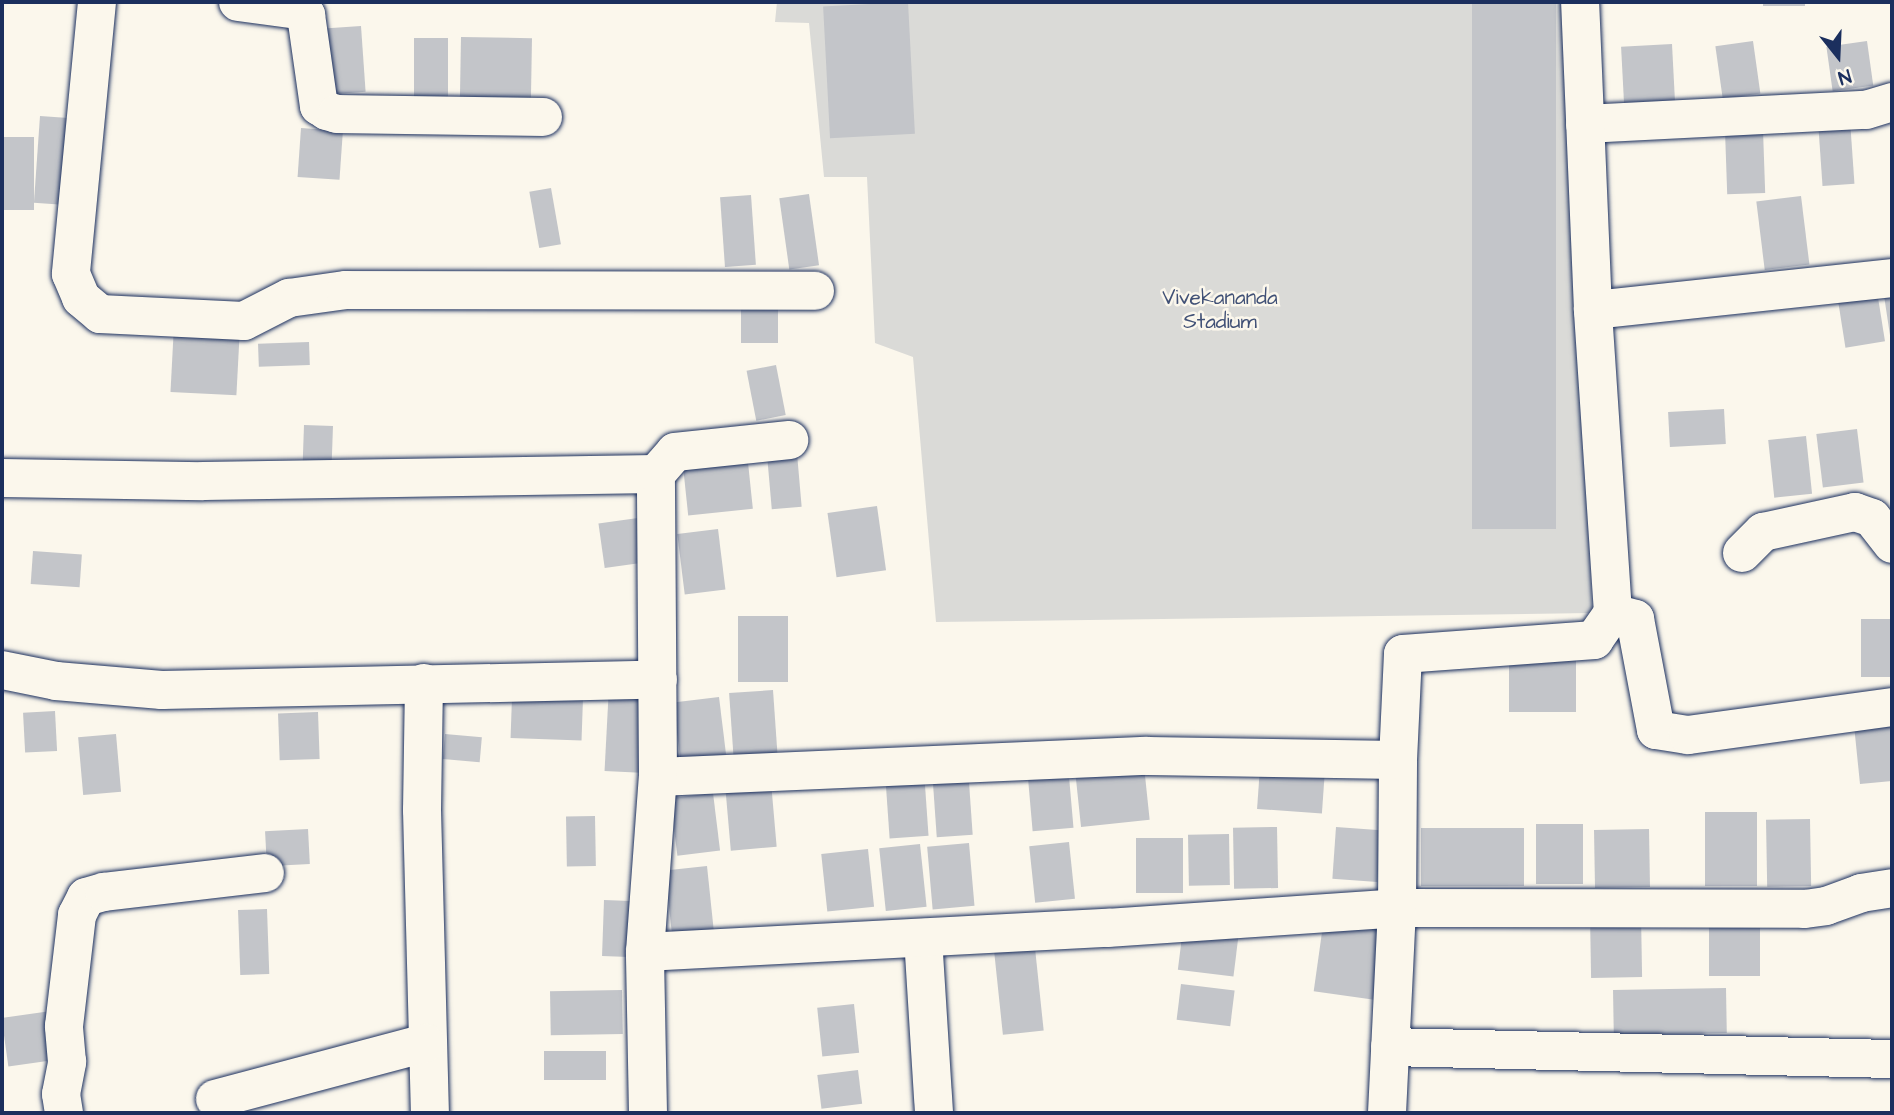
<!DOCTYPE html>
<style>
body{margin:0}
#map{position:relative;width:1894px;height:1115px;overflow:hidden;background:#fbf7ec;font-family:"Architects Daughter",sans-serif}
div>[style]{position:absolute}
.green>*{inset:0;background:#dadad7}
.building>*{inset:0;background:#c3c5c9;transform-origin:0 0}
.roads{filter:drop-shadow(0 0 2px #1b2f5e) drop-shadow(0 0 2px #1b2f5e)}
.minor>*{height:38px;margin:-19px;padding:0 19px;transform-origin:19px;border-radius:19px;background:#fbf7ec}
span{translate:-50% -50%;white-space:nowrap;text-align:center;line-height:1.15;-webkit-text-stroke:5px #fbf7ec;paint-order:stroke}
.park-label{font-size:21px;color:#415176}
.frame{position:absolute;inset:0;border:4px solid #1b2f5e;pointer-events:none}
.north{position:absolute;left:1803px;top:21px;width:70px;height:70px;-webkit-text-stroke:5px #fbf7ec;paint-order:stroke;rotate:162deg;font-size:19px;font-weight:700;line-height:28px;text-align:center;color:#1b2f5e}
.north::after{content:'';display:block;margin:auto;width:24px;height:32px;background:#1b2f5e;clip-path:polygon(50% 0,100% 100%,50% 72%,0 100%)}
</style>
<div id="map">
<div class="green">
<div style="clip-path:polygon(777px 2px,1571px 2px,1592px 613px,936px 622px,913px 357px,875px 343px,867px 177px,824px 177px,809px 23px,775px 22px)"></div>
</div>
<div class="building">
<div style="left:908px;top:2px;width:132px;height:85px;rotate:87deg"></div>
<div style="left:1472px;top:2px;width:84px;height:527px"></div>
<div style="left:1763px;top:2px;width:42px;height:4px"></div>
<div style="left:361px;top:26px;width:66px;height:37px;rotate:86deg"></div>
<div style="left:461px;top:37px;width:71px;height:60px;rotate:1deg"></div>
<div style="left:448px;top:38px;width:61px;height:34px;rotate:90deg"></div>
<div style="left:1753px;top:41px;width:53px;height:38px;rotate:82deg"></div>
<div style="left:1867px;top:41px;width:45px;height:41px;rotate:82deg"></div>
<div style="left:1672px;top:44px;width:57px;height:51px;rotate:87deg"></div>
<div style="left:40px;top:116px;width:32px;height:87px;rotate:4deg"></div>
<div style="left:1850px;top:120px;width:64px;height:32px;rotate:86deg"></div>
<div style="left:301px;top:128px;width:42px;height:49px;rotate:4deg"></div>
<div style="left:1763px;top:130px;width:63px;height:38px;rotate:88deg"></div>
<div style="left:2px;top:137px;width:32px;height:73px"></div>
<div style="left:551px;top:188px;width:57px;height:22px;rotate:80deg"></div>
<div style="left:809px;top:194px;width:72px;height:30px;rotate:82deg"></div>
<div style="left:751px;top:195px;width:70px;height:31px;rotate:86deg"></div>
<div style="left:1801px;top:196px;width:69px;height:45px;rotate:83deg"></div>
<div style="clip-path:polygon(1892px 288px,1892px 341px,1891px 342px,1883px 289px)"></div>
<div style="left:1877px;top:291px;width:51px;height:40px;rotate:81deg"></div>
<div style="left:778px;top:297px;width:46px;height:37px;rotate:90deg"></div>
<div style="left:174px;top:325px;width:66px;height:67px;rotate:3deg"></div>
<div style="left:309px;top:342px;width:23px;height:51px;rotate:88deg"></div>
<div style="left:776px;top:365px;width:51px;height:30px;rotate:79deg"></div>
<div style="left:1724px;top:409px;width:35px;height:56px;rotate:87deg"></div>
<div style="left:304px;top:425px;width:29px;height:51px;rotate:2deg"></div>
<div style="left:1857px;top:429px;width:54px;height:41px;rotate:83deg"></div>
<div style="left:1806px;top:436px;width:58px;height:38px;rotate:84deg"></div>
<div style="left:796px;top:442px;width:65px;height:30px;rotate:85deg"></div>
<div style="left:747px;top:453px;width:56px;height:65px;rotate:84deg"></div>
<div style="left:877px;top:506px;width:65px;height:50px;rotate:82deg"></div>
<div style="left:645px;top:517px;width:45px;height:47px;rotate:82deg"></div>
<div style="left:718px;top:529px;width:61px;height:41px;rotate:83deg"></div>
<div style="left:33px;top:551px;width:49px;height:33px;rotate:4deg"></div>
<div style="left:738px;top:616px;width:50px;height:66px"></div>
<div style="left:1892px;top:619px;width:58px;height:31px;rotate:90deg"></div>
<div style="left:1576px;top:651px;width:61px;height:67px;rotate:90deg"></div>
<div style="left:609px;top:686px;width:36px;height:85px;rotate:3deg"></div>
<div style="left:773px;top:690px;width:66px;height:44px;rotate:86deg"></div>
<div style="left:512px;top:697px;width:71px;height:41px;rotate:2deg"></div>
<div style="left:719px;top:697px;width:58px;height:46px;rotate:83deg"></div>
<div style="left:55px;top:711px;width:40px;height:32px;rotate:87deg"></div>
<div style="left:318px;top:712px;width:47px;height:40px;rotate:88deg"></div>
<div style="clip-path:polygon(1892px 721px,1892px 781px,1860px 784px,1854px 725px)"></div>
<div style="left:116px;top:734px;width:58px;height:38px;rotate:85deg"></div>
<div style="left:445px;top:734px;width:37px;height:25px;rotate:5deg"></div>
<div style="left:1068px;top:765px;width:63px;height:41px;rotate:85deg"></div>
<div style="left:1144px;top:766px;width:54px;height:69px;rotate:84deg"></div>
<div style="left:1260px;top:767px;width:65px;height:42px;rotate:4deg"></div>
<div style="left:968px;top:768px;width:67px;height:36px;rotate:86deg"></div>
<div style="left:924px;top:771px;width:65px;height:39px;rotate:86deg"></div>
<div style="left:771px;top:782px;width:65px;height:46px;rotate:85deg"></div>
<div style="left:713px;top:793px;width:58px;height:43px;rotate:83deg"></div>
<div style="left:1705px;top:812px;width:52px;height:74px"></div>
<div style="left:595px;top:816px;width:50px;height:29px;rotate:89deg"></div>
<div style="left:1810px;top:819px;width:67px;height:44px;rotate:89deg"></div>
<div style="left:1536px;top:824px;width:47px;height:60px"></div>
<div style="left:1277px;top:827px;width:61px;height:44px;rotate:89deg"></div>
<div style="left:1336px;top:827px;width:45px;height:52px;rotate:4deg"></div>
<div style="left:1524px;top:828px;width:58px;height:103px;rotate:90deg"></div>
<div style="left:308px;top:829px;width:35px;height:43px;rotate:87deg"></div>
<div style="left:1649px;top:829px;width:58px;height:55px;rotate:89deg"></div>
<div style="left:1229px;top:834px;width:51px;height:41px;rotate:89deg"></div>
<div style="left:1136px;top:838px;width:47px;height:55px"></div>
<div style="left:1069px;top:842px;width:57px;height:40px;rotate:84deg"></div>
<div style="left:969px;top:843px;width:63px;height:42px;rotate:85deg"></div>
<div style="left:920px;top:844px;width:63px;height:41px;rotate:84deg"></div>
<div style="left:868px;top:849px;width:58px;height:47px;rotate:84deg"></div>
<div style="left:707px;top:866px;width:64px;height:42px;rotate:84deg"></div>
<div style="left:604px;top:900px;width:27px;height:56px;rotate:2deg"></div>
<div style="left:267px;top:909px;width:65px;height:29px;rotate:88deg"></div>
<div style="left:1641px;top:914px;width:63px;height:51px;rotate:89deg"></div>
<div style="left:1324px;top:918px;width:61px;height:74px;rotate:8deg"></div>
<div style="left:1760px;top:918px;width:58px;height:51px;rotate:90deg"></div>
<div style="left:1183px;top:928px;width:56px;height:42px;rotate:7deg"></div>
<div style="left:1035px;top:948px;width:83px;height:41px;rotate:84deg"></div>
<div style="left:1181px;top:984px;width:54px;height:36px;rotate:7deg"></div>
<div style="left:1726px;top:988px;width:45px;height:113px;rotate:89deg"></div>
<div style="left:622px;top:990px;width:44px;height:72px;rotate:89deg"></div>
<div style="left:854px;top:1004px;width:49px;height:37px;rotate:84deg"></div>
<div style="left:58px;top:1010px;width:49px;height:57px;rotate:82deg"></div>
<div style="left:544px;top:1051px;width:62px;height:29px"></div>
<div style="left:858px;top:1070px;width:34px;height:41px;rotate:83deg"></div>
</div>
<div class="roads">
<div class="minor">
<div style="left:97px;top:2px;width:273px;rotate:95.5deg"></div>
<div style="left:71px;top:274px;width:26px;rotate:67deg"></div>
<div style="left:81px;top:298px;width:25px;rotate:40deg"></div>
<div style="left:100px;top:314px;width:144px;rotate:2.8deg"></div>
<div style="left:244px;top:321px;width:51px;rotate:-27.1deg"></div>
<div style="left:289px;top:298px;width:58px;rotate:-8deg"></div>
<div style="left:346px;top:290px;width:469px;rotate:0.1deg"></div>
<div style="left:238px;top:2px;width:62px;rotate:7.5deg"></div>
<div style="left:299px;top:10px;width:9px;rotate:36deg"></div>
<div style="left:306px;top:15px;width:92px;rotate:81.9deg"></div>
<div style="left:319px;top:106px;width:9px;rotate:32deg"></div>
<div style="left:327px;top:111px;width:10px;rotate:17deg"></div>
<div style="left:337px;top:114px;width:206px;rotate:0.8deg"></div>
<div style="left:1585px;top:124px;width:281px;rotate:-2.9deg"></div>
<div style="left:1866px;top:110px;width:27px;rotate:-17deg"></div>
<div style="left:1593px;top:310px;width:301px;rotate:-6.1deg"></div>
<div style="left:2px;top:478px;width:201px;rotate:0.9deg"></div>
<div style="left:203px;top:481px;width:453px;rotate:-0.9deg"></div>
<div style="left:1742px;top:553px;width:30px;rotate:-45deg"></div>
<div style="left:1763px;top:532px;width:94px;rotate:-12.3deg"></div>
<div style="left:1855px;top:512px;width:18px;rotate:19deg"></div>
<div style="left:1872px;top:518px;width:33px;rotate:52deg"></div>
<div style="left:1613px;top:613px;width:23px;rotate:15deg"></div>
<div style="left:1635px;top:619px;width:113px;rotate:79.3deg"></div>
<div style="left:1656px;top:730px;width:32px;rotate:9deg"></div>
<div style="left:1688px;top:735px;width:206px;rotate:-7.8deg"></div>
<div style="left:2px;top:670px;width:55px;rotate:11.5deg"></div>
<div style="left:56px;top:681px;width:106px;rotate:4.9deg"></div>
<div style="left:162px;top:690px;width:496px;rotate:-1.2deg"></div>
<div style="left:424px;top:683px;width:127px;rotate:90.9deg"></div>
<div style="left:422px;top:810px;width:303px;rotate:88.5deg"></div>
<div style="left:658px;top:777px;width:489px;rotate:-2.5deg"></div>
<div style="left:1147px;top:756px;width:251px;rotate:0.9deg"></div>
<div style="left:923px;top:938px;width:175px;rotate:86.4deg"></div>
<div style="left:645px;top:952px;width:463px;rotate:-3deg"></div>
<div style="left:1107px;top:928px;width:291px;rotate:-3.9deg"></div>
<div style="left:1397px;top:908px;width:408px;rotate:0.1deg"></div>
<div style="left:1805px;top:909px;width:21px;rotate:-8deg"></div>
<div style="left:1826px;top:906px;width:37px;rotate:-20deg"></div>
<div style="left:1861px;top:893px;width:31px;rotate:-9deg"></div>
<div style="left:1390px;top:1047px;width:502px;rotate:1.37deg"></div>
<div style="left:215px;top:1099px;width:218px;rotate:-14.9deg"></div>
<div style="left:64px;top:1113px;width:19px;rotate:-99deg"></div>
<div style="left:61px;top:1094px;width:33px;rotate:-79deg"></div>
<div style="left:67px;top:1062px;width:36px;rotate:-95deg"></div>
<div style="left:64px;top:1026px;width:112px;rotate:-83.3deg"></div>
<div style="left:77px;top:915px;width:20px;rotate:-63deg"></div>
<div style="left:86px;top:897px;width:19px;rotate:-16deg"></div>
<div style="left:104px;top:892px;width:162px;rotate:-6.7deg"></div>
<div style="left:648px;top:1113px;width:161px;rotate:-91.1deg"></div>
<div style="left:645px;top:952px;width:175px;rotate:-85.8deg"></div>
<div style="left:658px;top:777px;width:303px;rotate:-90.4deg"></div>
<div style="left:656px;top:474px;width:29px;rotate:-49deg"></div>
<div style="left:675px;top:452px;width:115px;rotate:-6deg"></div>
<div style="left:1387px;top:1113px;width:205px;rotate:-87.2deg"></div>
<div style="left:1397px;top:908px;width:148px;rotate:-89.6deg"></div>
<div style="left:1398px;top:760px;width:106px;rotate:-87.3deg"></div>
<div style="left:1403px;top:654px;width:192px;rotate:-4.2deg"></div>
<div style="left:1594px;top:640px;width:33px;rotate:-55deg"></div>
<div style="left:1613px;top:613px;width:304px;rotate:-93.8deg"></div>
<div style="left:1593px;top:310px;width:308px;rotate:-92.4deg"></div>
</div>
</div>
<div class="park-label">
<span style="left:1220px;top:310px">Vivekananda<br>Stadium</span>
</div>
<div class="frame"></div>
<div class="north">N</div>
</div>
